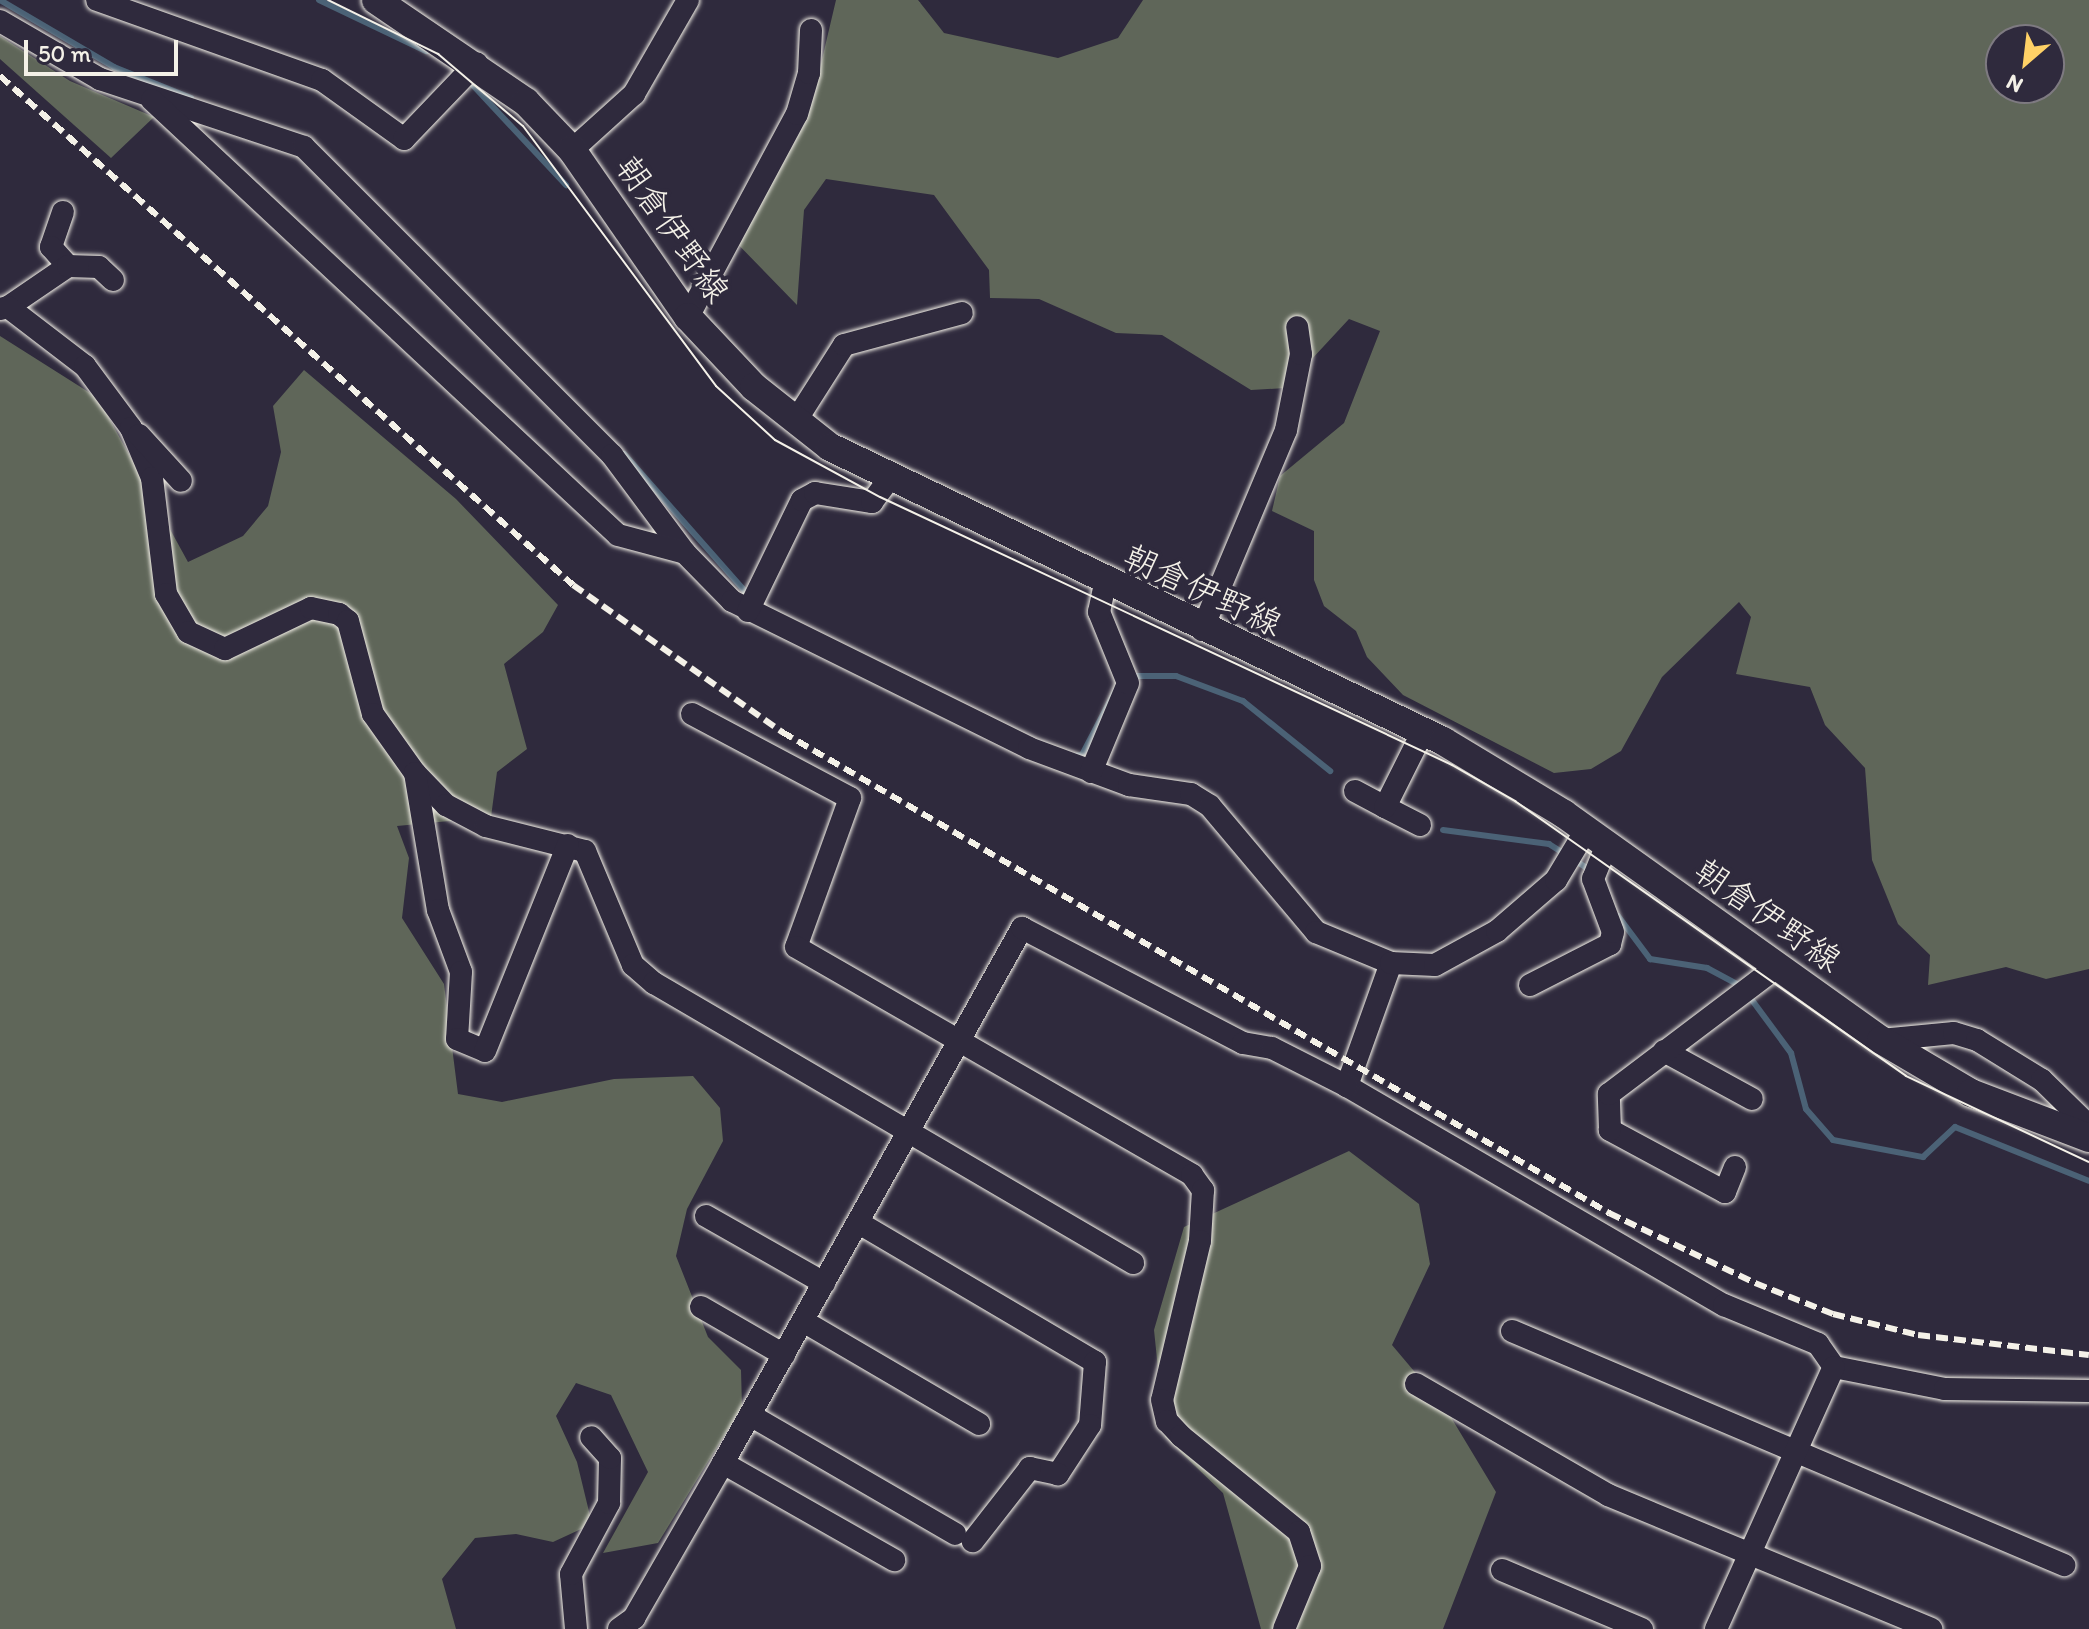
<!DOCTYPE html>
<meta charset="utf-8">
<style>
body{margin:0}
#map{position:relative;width:2089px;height:1629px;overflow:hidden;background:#2f2a3d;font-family:Itim,"Klee One",sans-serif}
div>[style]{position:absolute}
.green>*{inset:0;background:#5f6659}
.stream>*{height:6px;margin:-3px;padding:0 3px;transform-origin:3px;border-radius:3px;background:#4b6276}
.roads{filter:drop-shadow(0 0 2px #f4f1e8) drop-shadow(0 0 2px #f4f1e8)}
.minor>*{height:22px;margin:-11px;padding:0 11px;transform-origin:11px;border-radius:11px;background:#2f2a3d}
.major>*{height:28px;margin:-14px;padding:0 14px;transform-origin:14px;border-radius:14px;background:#2f2a3d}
.tram>*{height:2px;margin:-1px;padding:0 1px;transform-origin:1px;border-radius:1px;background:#f4f1e8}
.rail>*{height:6px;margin-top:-3px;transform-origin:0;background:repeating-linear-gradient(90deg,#f4f1e8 0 12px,transparent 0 18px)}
span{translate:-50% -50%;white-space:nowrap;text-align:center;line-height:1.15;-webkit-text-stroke:8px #2f2a3d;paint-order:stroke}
.street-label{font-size:34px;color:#f4f1e8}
.north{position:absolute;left:1985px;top:24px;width:80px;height:80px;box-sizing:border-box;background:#2f2a3d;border:2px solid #7e7a81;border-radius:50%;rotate:208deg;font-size:22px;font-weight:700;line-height:32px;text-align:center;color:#f4f1e8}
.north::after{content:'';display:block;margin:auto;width:28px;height:36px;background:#ffd166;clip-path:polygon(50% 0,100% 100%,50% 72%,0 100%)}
.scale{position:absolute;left:24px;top:40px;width:154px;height:36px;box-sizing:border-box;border:4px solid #f4f1e8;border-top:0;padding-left:10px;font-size:24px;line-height:28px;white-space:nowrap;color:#f4f1e8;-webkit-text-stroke:6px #2f2a3d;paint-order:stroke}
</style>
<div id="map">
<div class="green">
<div style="clip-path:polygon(evenodd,836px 0,918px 0,944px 33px,1058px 58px,1118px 38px,1143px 0,2089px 0,2089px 969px,2046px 979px,2006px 967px,1928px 985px,1930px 955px,1898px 924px,1872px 860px,1865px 768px,1825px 725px,1810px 687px,1736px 674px,1751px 617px,1739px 602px,1662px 677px,1621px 751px,1591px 769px,1554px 773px,1403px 695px,1367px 657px,1356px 631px,1324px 606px,1314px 580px,1314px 531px,1272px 511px,1280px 476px,1344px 423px,1380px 331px,1349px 319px,1285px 388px,1251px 390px,1162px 335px,1116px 333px,1039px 299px,990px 298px,989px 270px,934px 195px,826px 179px,804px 210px,797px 305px,727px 233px,815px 89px,836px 0,2001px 40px,2049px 40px,2049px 88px,2001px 88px,2001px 40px)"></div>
<div style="clip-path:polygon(0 36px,70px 81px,154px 117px,111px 158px,0 59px)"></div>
<div style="clip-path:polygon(0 336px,98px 398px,188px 562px,243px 536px,268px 506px,281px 452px,273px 406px,304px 370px,456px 499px,558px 605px,543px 632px,504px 664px,527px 749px,497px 772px,491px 817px,397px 826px,409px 858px,402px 918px,444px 984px,458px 1094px,502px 1102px,614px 1079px,693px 1076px,720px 1108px,723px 1141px,687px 1209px,676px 1256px,708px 1337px,741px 1370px,742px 1407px,658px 1543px,603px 1553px,648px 1472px,611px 1395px,576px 1383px,556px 1416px,577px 1462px,592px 1524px,553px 1542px,516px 1534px,475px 1538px,442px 1579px,456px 1629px,0 1629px)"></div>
<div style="clip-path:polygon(1349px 1151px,1419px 1204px,1430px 1264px,1392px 1345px,1446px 1409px,1496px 1492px,1443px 1629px,1261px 1629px,1223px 1493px,1165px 1437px,1154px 1330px,1184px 1227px)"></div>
</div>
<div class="stream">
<div style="left:0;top:0;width:132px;rotate:30.4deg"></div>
<div style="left:114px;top:67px;width:83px;rotate:21.9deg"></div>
<div style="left:319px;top:0;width:119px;rotate:25.5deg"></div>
<div style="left:468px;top:80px;width:144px;rotate:47deg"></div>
<div style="left:624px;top:454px;width:189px;rotate:48.6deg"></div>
<div style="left:1137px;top:676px;width:39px"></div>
<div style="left:1176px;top:676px;width:72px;rotate:20.5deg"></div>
<div style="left:1243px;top:701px;width:112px;rotate:38.8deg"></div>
<div style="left:1074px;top:756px;width:8px;rotate:-7deg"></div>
<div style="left:1082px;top:755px;width:82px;rotate:-62.5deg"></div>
<div style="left:1443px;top:830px;width:107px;rotate:7.5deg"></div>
<div style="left:1549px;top:844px;width:49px;rotate:32.4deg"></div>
<div style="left:1618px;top:916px;width:54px;rotate:53.3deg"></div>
<div style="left:1650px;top:959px;width:58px;rotate:9deg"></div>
<div style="left:1707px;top:968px;width:40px;rotate:28deg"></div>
<div style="left:1749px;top:996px;width:71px;rotate:53.6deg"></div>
<div style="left:1791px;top:1053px;width:58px;rotate:75deg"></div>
<div style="left:1806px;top:1109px;width:41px;rotate:48.9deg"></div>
<div style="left:1833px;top:1140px;width:92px;rotate:10.7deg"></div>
<div style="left:1923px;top:1157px;width:44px;rotate:-43.2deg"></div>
<div style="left:1955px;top:1127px;width:144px;rotate:21.9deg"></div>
</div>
<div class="roads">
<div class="minor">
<div style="left:97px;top:0;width:239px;rotate:19.6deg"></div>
<div style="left:322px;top:80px;width:101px;rotate:35.7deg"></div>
<div style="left:404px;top:139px;width:105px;rotate:-46.2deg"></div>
<div style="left:0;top:21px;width:116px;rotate:30.1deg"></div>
<div style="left:100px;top:79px;width:215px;rotate:18.4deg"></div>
<div style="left:304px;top:147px;width:436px;rotate:45deg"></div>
<div style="left:612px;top:455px;width:122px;rotate:53.3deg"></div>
<div style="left:685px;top:553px;width:67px;rotate:45.6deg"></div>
<div style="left:732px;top:601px;width:331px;rotate:26.3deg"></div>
<div style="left:1029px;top:748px;width:107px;rotate:20.3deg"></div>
<div style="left:1129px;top:785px;width:63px;rotate:8.3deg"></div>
<div style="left:1191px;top:794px;width:22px;rotate:32deg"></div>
<div style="left:1210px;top:806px;width:165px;rotate:49.9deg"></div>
<div style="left:1316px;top:932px;width:81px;rotate:22.5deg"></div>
<div style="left:1391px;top:963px;width:131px;rotate:109.7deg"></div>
<div style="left:1347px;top:1086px;width:436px;rotate:30.2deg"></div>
<div style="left:1724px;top:1305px;width:102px;rotate:22.5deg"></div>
<div style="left:1818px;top:1344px;width:28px;rotate:55deg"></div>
<div style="left:1834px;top:1367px;width:113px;rotate:11.2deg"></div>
<div style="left:1945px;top:1389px;width:144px;rotate:0.8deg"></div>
<div style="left:152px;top:100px;width:637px;rotate:43.03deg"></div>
<div style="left:618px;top:535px;width:69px;rotate:15deg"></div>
<div style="left:572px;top:150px;width:84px;rotate:-42.1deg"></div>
<div style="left:634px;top:94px;width:108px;rotate:-60.1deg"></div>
<div style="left:63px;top:212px;width:37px;rotate:109deg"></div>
<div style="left:51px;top:247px;width:25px;rotate:48deg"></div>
<div style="left:8px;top:307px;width:73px;rotate:-34.3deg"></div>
<div style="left:68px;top:266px;width:31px;rotate:2deg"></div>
<div style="left:99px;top:267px;width:19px;rotate:43deg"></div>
<div style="left:0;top:309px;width:8px;rotate:-14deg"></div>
<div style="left:8px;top:307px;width:97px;rotate:37.5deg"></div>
<div style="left:85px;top:366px;width:77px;rotate:53.4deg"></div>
<div style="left:131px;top:428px;width:54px;rotate:67.2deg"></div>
<div style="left:152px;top:478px;width:117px;rotate:83.1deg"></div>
<div style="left:166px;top:594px;width:44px;rotate:59.9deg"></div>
<div style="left:188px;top:632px;width:41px;rotate:24.7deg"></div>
<div style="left:225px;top:649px;width:95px;rotate:-25.5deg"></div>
<div style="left:311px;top:608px;width:29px;rotate:12deg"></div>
<div style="left:339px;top:614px;width:11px;rotate:38deg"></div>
<div style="left:348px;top:621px;width:96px;rotate:75deg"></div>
<div style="left:373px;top:714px;width:72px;rotate:54.6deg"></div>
<div style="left:415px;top:773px;width:45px;rotate:45.9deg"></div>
<div style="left:446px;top:805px;width:45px;rotate:27.7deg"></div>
<div style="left:486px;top:826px;width:102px;rotate:14.2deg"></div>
<div style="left:585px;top:851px;width:124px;rotate:67.2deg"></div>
<div style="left:633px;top:965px;width:28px;rotate:41deg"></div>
<div style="left:654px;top:983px;width:555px;rotate:30.31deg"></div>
<div style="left:688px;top:317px;width:230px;rotate:-61.8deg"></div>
<div style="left:797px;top:114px;width:43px;rotate:-73.7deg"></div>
<div style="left:809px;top:73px;width:43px;rotate:-87.3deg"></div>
<div style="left:795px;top:422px;width:91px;rotate:-57.5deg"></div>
<div style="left:844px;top:345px;width:122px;rotate:-15.2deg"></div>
<div style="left:139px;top:435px;width:62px;rotate:47.6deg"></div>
<div style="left:748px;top:611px;width:123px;rotate:-64.1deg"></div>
<div style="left:802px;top:500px;width:15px;rotate:-28deg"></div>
<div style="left:815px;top:493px;width:58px;rotate:9deg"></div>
<div style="left:872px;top:502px;width:26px;rotate:-53deg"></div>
<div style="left:1202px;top:630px;width:217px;rotate:-67.2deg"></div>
<div style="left:1286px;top:430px;width:77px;rotate:-78.8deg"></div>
<div style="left:1301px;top:354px;width:27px;rotate:-98deg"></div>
<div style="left:692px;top:714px;width:179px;rotate:28deg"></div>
<div style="left:850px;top:798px;width:158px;rotate:109.9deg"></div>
<div style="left:796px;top:947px;width:457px;rotate:29.9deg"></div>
<div style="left:1192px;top:1175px;width:19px;rotate:54deg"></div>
<div style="left:1203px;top:1190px;width:51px;rotate:93.4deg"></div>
<div style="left:1200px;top:1241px;width:163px;rotate:103.4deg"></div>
<div style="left:1162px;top:1400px;width:22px;rotate:77deg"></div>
<div style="left:1167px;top:1421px;width:21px;rotate:47deg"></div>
<div style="left:1181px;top:1436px;width:152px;rotate:39.1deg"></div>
<div style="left:1299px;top:1532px;width:36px;rotate:72deg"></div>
<div style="left:1310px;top:1566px;width:68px;rotate:112.4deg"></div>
<div style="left:1091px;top:772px;width:96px;rotate:-67.4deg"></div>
<div style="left:1128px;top:683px;width:77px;rotate:-112.2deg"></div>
<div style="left:1099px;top:612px;width:29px;rotate:-78deg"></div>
<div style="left:415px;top:773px;width:139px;rotate:80.5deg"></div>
<div style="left:438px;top:910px;width:66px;rotate:69.6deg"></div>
<div style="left:461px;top:972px;width:67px;rotate:93.4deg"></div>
<div style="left:457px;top:1039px;width:30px;rotate:23deg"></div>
<div style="left:485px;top:1051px;width:222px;rotate:-68.1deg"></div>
<div style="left:1355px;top:791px;width:34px;rotate:28deg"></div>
<div style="left:1420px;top:825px;width:39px;rotate:-153deg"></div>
<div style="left:1385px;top:807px;width:85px;rotate:-63.4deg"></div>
<div style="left:1391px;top:963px;width:44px;rotate:2.6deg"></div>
<div style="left:1435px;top:965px;width:71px;rotate:-28.7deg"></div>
<div style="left:1497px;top:931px;width:78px;rotate:-40.8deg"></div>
<div style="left:1556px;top:880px;width:58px;rotate:-59deg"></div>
<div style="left:1530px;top:985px;width:90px;rotate:-27.1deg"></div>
<div style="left:1610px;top:944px;width:12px;rotate:-76deg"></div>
<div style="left:1613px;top:932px;width:57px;rotate:-110.7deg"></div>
<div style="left:1593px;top:879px;width:37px;rotate:-68deg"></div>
<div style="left:1881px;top:1040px;width:73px;rotate:-5.5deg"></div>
<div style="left:1954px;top:1033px;width:24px;rotate:17deg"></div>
<div style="left:1977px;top:1040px;width:76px;rotate:31.6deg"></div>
<div style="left:2042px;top:1080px;width:66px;rotate:44.4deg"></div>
<div style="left:1664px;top:1051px;width:100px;rotate:28.6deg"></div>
<div style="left:1735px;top:1167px;width:27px;rotate:112deg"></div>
<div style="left:1725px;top:1192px;width:131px;rotate:-151.7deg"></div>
<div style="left:1610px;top:1130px;width:36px;rotate:-92deg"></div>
<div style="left:1609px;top:1094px;width:212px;rotate:-37.1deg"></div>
<div style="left:706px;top:1216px;width:136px;rotate:29.6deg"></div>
<div style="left:859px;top:1223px;width:274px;rotate:30.5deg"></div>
<div style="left:1095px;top:1362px;width:63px;rotate:94.5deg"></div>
<div style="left:1090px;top:1425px;width:59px;rotate:123.1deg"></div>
<div style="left:1058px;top:1474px;width:29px;rotate:-168deg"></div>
<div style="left:1030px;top:1468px;width:93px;rotate:128deg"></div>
<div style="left:701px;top:1307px;width:96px;rotate:30deg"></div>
<div style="left:803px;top:1321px;width:204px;rotate:30.3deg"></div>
<div style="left:1512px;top:1331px;width:600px;rotate:22.97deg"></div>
<div style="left:1416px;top:1384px;width:222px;rotate:30deg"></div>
<div style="left:1608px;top:1495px;width:350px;rotate:22.5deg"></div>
<div style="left:750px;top:1415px;width:237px;rotate:30.1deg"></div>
<div style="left:723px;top:1463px;width:197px;rotate:29.6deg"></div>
<div style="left:1502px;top:1570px;width:152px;rotate:22.9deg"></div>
<div style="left:576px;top:1629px;width:55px;rotate:-95.2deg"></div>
<div style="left:571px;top:1574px;width:81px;rotate:-61.8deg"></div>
<div style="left:609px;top:1503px;width:45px;rotate:-88.7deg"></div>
<div style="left:610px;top:1458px;width:28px;rotate:-132deg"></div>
<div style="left:619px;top:1629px;width:19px;rotate:-36deg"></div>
<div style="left:634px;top:1618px;width:179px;rotate:-60.1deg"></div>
<div style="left:723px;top:1463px;width:613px;rotate:-60.8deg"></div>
<div style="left:1022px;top:928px;width:249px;rotate:27.5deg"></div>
<div style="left:1243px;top:1043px;width:29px;rotate:10deg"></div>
<div style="left:1272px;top:1048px;width:84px;rotate:26.9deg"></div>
<div style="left:1716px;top:1629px;width:287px;rotate:-65.8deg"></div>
</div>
<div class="major">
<div style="left:376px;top:0;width:181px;rotate:34.2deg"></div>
<div style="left:526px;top:102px;width:66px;rotate:46.2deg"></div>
<div style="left:572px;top:150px;width:203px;rotate:55.2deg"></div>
<div style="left:688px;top:317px;width:96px;rotate:46.7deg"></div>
<div style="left:754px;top:387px;width:97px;rotate:38.3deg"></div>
<div style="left:830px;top:447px;width:680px;rotate:25.62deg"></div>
<div style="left:1443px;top:741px;width:141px;rotate:31.1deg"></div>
<div style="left:1564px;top:814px;width:389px;rotate:35.5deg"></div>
<div style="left:1881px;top:1040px;width:104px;rotate:30.5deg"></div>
<div style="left:1971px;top:1093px;width:126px;rotate:20.9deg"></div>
</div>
</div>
<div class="tram">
<div style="left:328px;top:0;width:123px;rotate:26.1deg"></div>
<div style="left:438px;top:54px;width:111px;rotate:40.3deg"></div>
<div style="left:523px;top:126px;width:324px;rotate:53.4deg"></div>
<div style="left:716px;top:386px;width:80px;rotate:42.5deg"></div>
<div style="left:775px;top:440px;width:119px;rotate:28.5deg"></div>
<div style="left:880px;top:497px;width:632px;rotate:25.1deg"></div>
<div style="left:1452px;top:765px;width:73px;rotate:29.7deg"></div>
<div style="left:1515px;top:801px;width:478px;rotate:35.1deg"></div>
<div style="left:1906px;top:1076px;width:202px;rotate:25.2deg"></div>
</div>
<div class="rail">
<div style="left:0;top:76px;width:766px;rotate:41.61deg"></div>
<div style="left:573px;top:585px;width:256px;rotate:35.1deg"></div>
<div style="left:782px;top:732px;width:957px;rotate:30.18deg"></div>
<div style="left:1609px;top:1213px;width:162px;rotate:25.6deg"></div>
<div style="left:1755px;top:1283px;width:84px;rotate:21.7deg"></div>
<div style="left:1833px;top:1314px;width:88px;rotate:13.9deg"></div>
<div style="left:1918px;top:1335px;width:172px;rotate:6.7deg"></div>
</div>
<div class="street-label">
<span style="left:673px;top:229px;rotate:55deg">朝倉伊野線</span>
<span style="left:1203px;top:590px;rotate:25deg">朝倉伊野線</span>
<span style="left:1768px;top:915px;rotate:35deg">朝倉伊野線</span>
</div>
<div class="north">N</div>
<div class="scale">50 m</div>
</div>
